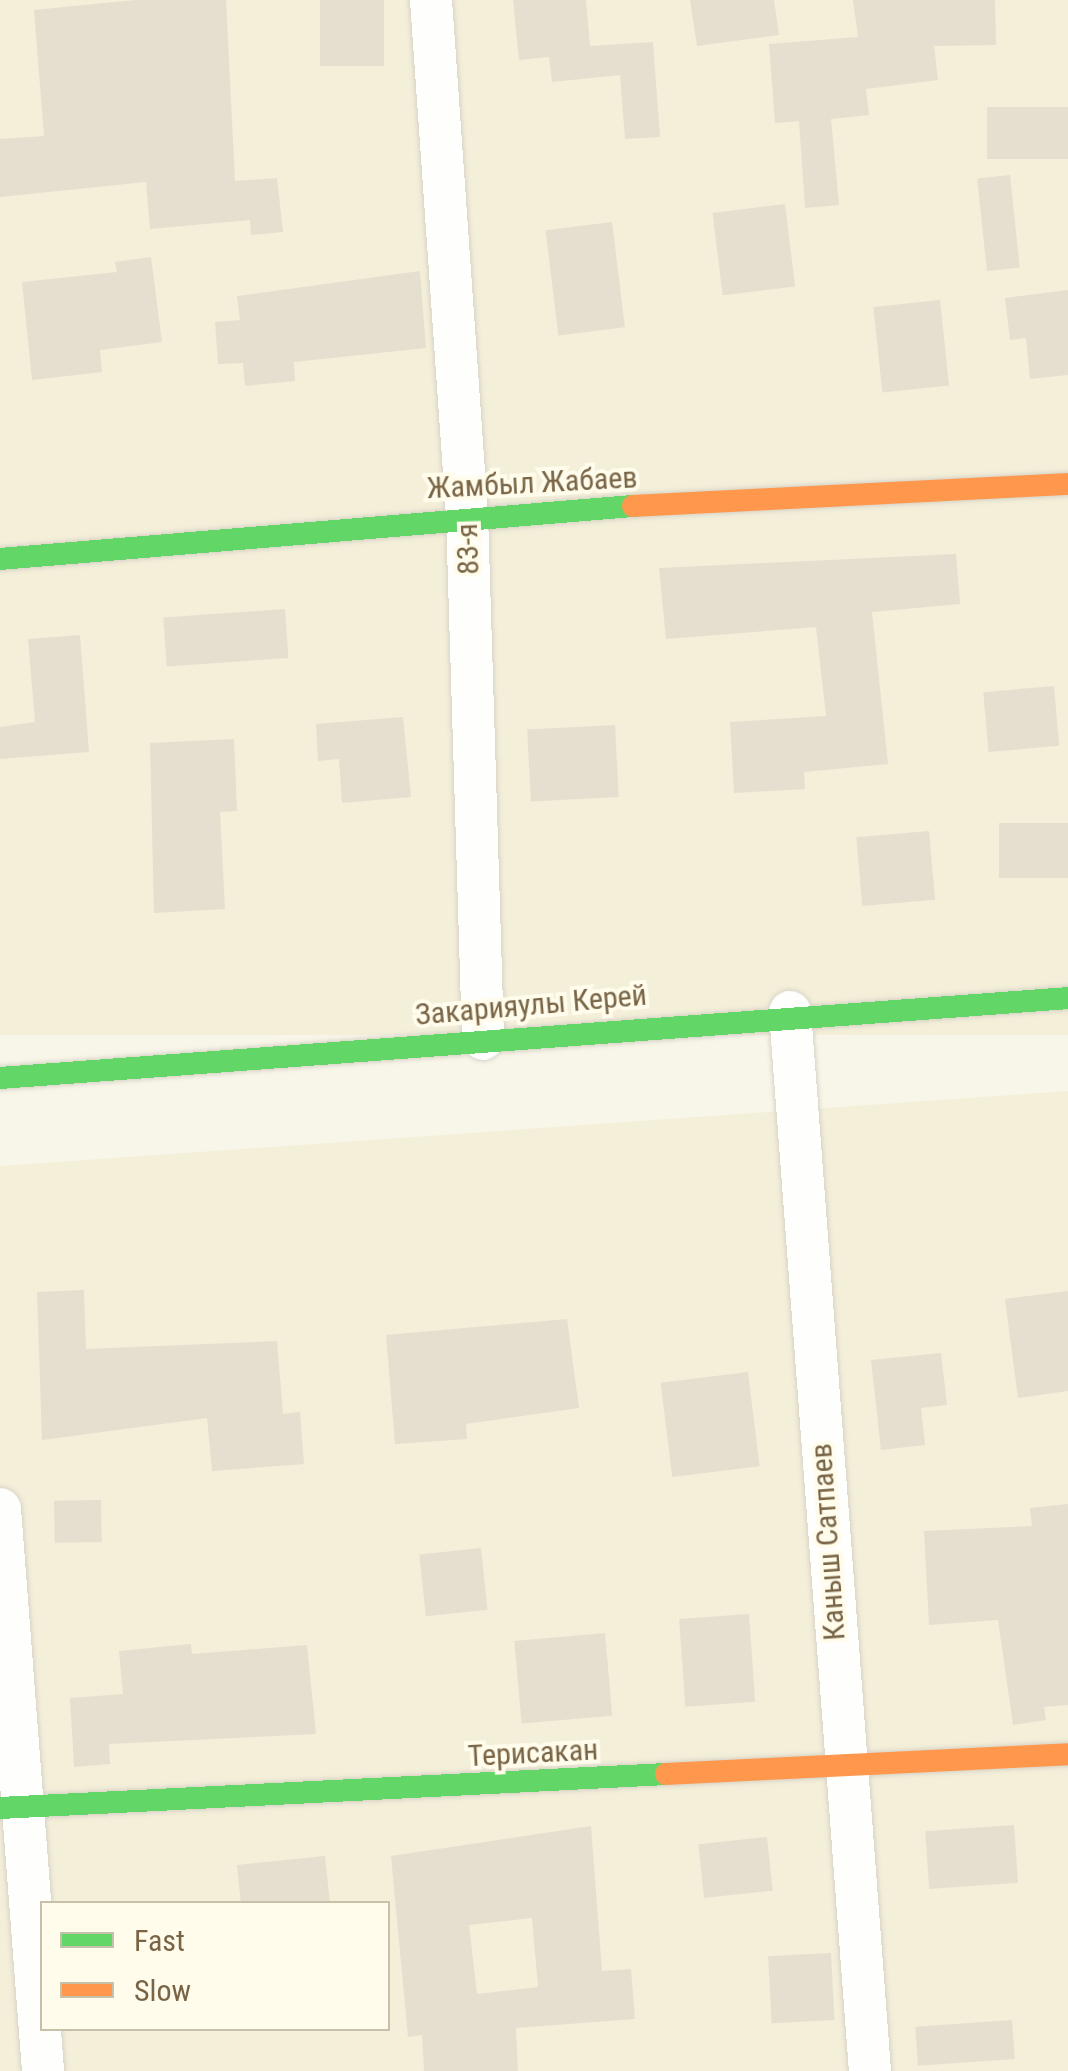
<!DOCTYPE html>
<meta charset="utf-8">
<style>
body{margin:0}
#map{position:relative;width:1068px;height:2071px;overflow:hidden;background:#f8f6e9;font-family:"Roboto Condensed",sans-serif}
div>[style]{position:absolute}
.residential>*{inset:0;background:#f4efd9;transform-origin:0 0}
.building>*{inset:0;background:#e5dfd0;transform-origin:0 0}
.roads{filter:drop-shadow(0 0 2px #d7d3c7) drop-shadow(0 0 2px #d7d3c7)}
.street>*{height:42px;margin:-21px;padding:0 21px;transform-origin:21px;border-radius:21px;background:#fefefc}
.fast>*{height:22px;margin:-11px;padding:0 11px;transform-origin:11px;border-radius:11px;background:#63d668}
.slow>*{height:22px;margin:-11px;padding:0 11px;transform-origin:11px;border-radius:11px;background:#ff974d}
span{translate:-50% -50%;white-space:nowrap;text-align:center;line-height:1.15;-webkit-text-stroke:8px #fffcec;paint-order:stroke}
.street-label{font-size:30px;color:#796546}
.legend{position:absolute;left:40px;top:1901px;width:350px;height:130px;box-sizing:border-box;background:#fffcec;border:2px solid #c9c0aa;margin:0;padding:12px 18px;list-style:none;font-size:30px;color:#796546}
.legend li{display:flex;align-items:center;gap:20px;height:50px}
.legend b{width:50px;border:2px solid #c9c0aa}
</style>
<div id="map">
<div class="residential">
<div style="left:0;top:0;width:1068px;height:1035px"></div>
<div style="clip-path:polygon(evenodd,1068px 1091px,1068px 2071px,0 2071px,0 1166px,1068px 1091px,42px 1904px,388px 1904px,388px 2028px,42px 2028px,42px 1904px)"></div>
</div>
<div class="building">
<div style="clip-path:polygon(135px 0,226px 0,235px 181px,277px 178px,283px 232px,251px 235px,250px 220px,150px 229px,146px 182px,0 197px,0 139px,44px 136px,34px 10px)"></div>
<div style="left:320px;top:0;width:64px;height:66px"></div>
<div style="clip-path:polygon(513px 0,586px 0,590px 46px,653px 42px,660px 137px,625px 139px,620px 75px,552px 82px,549px 57px,519px 60px)"></div>
<div style="clip-path:polygon(690px 0,774px 0,779px 35px,697px 46px)"></div>
<div style="clip-path:polygon(853px 0,995px 0,996px 45px,934px 46px,938px 80px,866px 89px,869px 115px,831px 119px,839px 205px,805px 208px,799px 121px,775px 123px,769px 44px,858px 37px)"></div>
<div style="left:1068px;top:107px;width:52px;height:81px;rotate:90deg"></div>
<div style="left:1010px;top:175px;width:93px;height:33px;rotate:84deg"></div>
<div style="left:785px;top:204px;width:83px;height:73px;rotate:83deg"></div>
<div style="left:612px;top:222px;width:106px;height:67px;rotate:83deg"></div>
<div style="clip-path:polygon(151px 257px,162px 342px,100px 350px,102px 372px,32px 380px,22px 282px,117px 272px,115px 262px)"></div>
<div style="clip-path:polygon(420px 271px,426px 348px,294px 362px,295px 381px,245px 386px,243px 363px,218px 364px,215px 322px,240px 320px,237px 296px)"></div>
<div style="clip-path:polygon(1068px 290px,1068px 375px,1030px 379px,1026px 338px,1010px 340px,1005px 298px)"></div>
<div style="left:940px;top:300px;width:86px;height:67px;rotate:84deg"></div>
<div style="clip-path:polygon(956px 554px,960px 604px,872px 612px,888px 764px,804px 772px,805px 789px,734px 793px,730px 722px,826px 716px,816px 627px,666px 639px,659px 568px)"></div>
<div style="left:285px;top:609px;width:49px;height:122px;rotate:86deg"></div>
<div style="clip-path:polygon(80px 635px,89px 752px,0 759px,0 727px,35px 722px,28px 639px)"></div>
<div style="left:1054px;top:686px;width:60px;height:71px;rotate:85deg"></div>
<div style="clip-path:polygon(403px 717px,411px 797px,342px 803px,339px 759px,318px 761px,316px 724px)"></div>
<div style="left:615px;top:725px;width:72px;height:88px;rotate:87deg"></div>
<div style="clip-path:polygon(234px 739px,237px 811px,220px 812px,225px 909px,154px 913px,150px 743px)"></div>
<div style="left:1068px;top:823px;width:55px;height:69px;rotate:90deg"></div>
<div style="left:929px;top:831px;width:69px;height:73px;rotate:85deg"></div>
<div style="clip-path:polygon(84px 1290px,86px 1349px,277px 1341px,283px 1414px,300px 1412px,304px 1464px,212px 1471px,207px 1418px,42px 1440px,37px 1292px)"></div>
<div style="clip-path:polygon(1068px 1291px,1068px 1391px,1018px 1398px,1005px 1299px)"></div>
<div style="clip-path:polygon(567px 1319px,579px 1408px,466px 1424px,467px 1439px,395px 1444px,386px 1335px)"></div>
<div style="clip-path:polygon(941px 1353px,947px 1405px,921px 1408px,925px 1445px,881px 1450px,871px 1360px)"></div>
<div style="left:748px;top:1372px;width:95px;height:88px;rotate:83deg"></div>
<div style="left:101px;top:1500px;width:42px;height:47px;rotate:89deg"></div>
<div style="clip-path:polygon(1068px 1504px,1068px 1705px,1044px 1707px,1046px 1720px,1013px 1725px,998px 1620px,929px 1625px,924px 1531px,1032px 1526px,1030px 1508px)"></div>
<div style="left:481px;top:1548px;width:62px;height:62px;rotate:84deg"></div>
<div style="left:749px;top:1614px;width:88px;height:70px;rotate:86deg"></div>
<div style="left:605px;top:1633px;width:83px;height:91px;rotate:85deg"></div>
<div style="clip-path:polygon(191px 1644px,192px 1654px,307px 1645px,316px 1734px,109px 1744px,110px 1764px,74px 1767px,70px 1698px,123px 1694px,119px 1651px)"></div>
<div style="left:1014px;top:1825px;width:58px;height:89px;rotate:86deg"></div>
<div style="clip-path:polygon(evenodd,591px 1826px,602px 1971px,631px 1969px,635px 2019px,516px 2028px,518px 2071px,424px 2071px,422px 2035px,408px 2037px,391px 1856px,591px 1826px,532px 1918px,538px 1987px,477px 1994px,469px 1925px,532px 1918px)"></div>
<div style="left:767px;top:1837px;width:54px;height:69px;rotate:84deg"></div>
<div style="clip-path:polygon(325px 1856px,330px 1904px,241px 1904px,237px 1865px)"></div>
<div style="left:831px;top:1953px;width:67px;height:63px;rotate:87deg"></div>
<div style="left:1012px;top:2020px;width:39px;height:97px;rotate:86deg"></div>
</div>
<div class="roads">
<div class="street">
<div style="left:431px;top:0;width:516px;rotate:86deg"></div>
<div style="left:467px;top:515px;width:524px;rotate:88.25deg"></div>
<div style="left:790px;top:1012px;width:1062px;rotate:85.68deg"></div>
<div style="left:0;top:1509px;width:564px;rotate:85.62deg"></div>
</div>
<div class="fast">
<div style="left:0;top:559px;width:635px;rotate:-4.79deg"></div>
<div style="left:0;top:1078px;width:1071px;rotate:-4.28deg"></div>
<div style="left:0;top:1808px;width:667px;rotate:-2.92deg"></div>
</div>
<div class="slow">
<div style="left:633px;top:506px;width:436px;rotate:-2.9deg"></div>
<div style="left:666px;top:1774px;width:402px;rotate:-2.8deg"></div>
</div>
</div>
<div class="street-label">
<span style="left:532px;top:483px;rotate:-3deg">Жамбыл Жабаев</span>
<span style="left:468px;top:549px;rotate:-92deg">83-я</span>
<span style="left:531px;top:1005px;rotate:-5deg">Закарияулы Керей</span>
<span style="left:828px;top:1542px;rotate:-94deg">Каныш Сатпаев</span>
<span style="left:533px;top:1753px;rotate:-3deg">Терисакан</span>
</div>
<ul class="legend">
<li><b style="height:12px;background:#63d668"></b>Fast</li>
<li><b style="height:12px;background:#ff974d"></b>Slow</li>
</ul>
</div>
